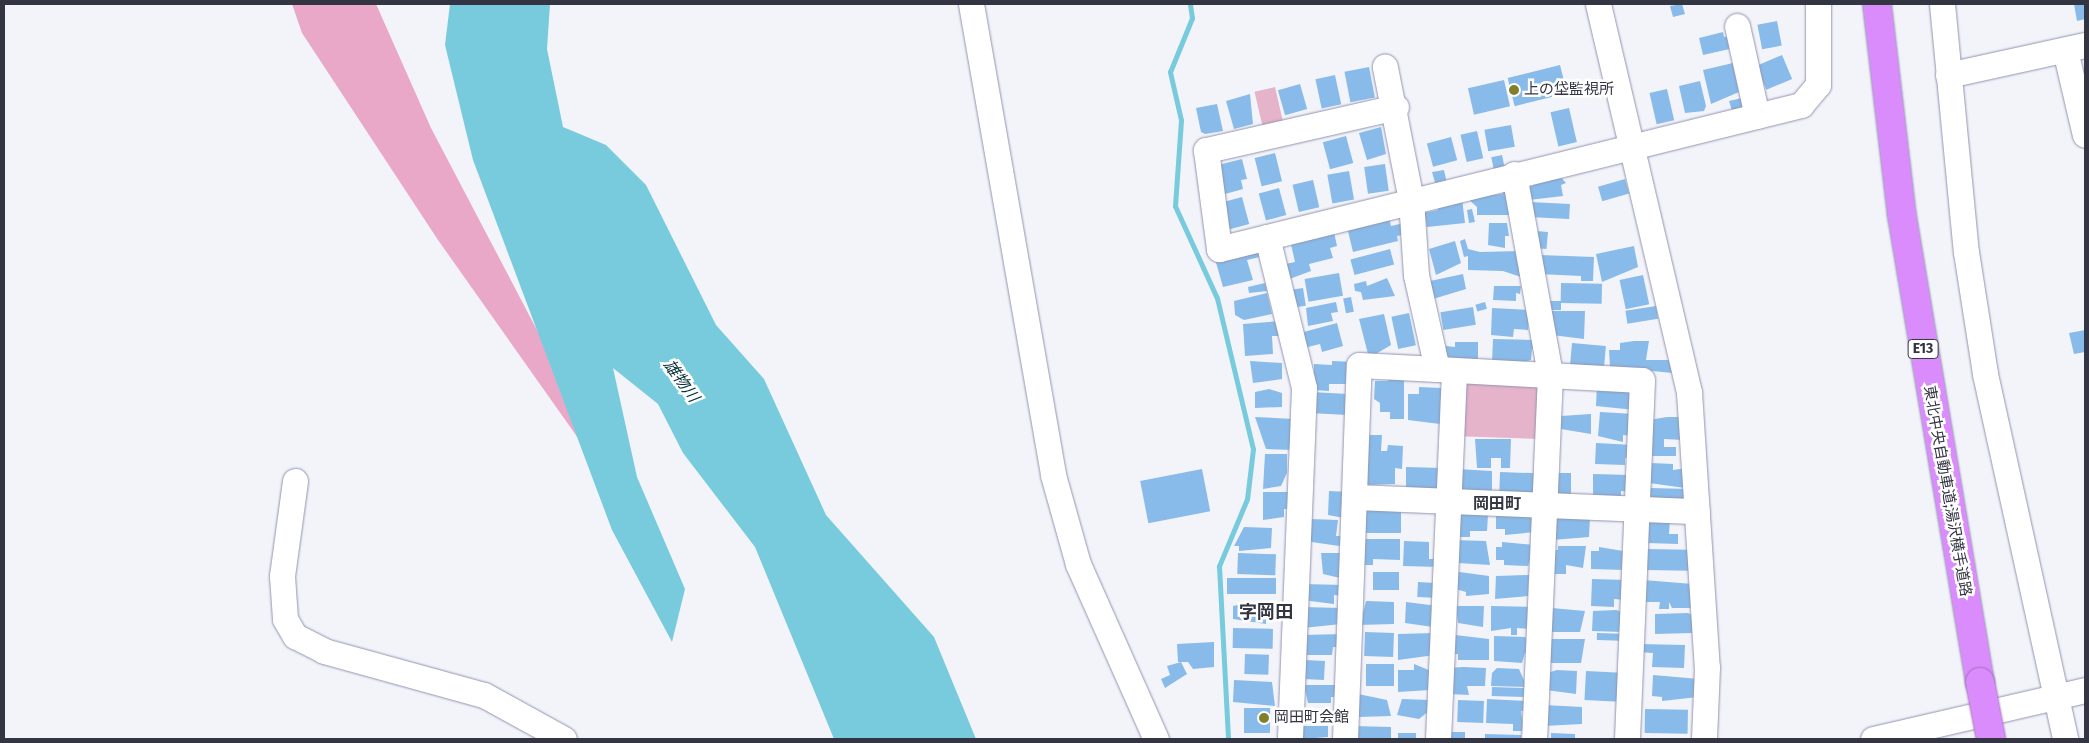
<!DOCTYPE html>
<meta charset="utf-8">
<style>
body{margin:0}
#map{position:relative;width:2089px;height:743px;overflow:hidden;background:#f3f4fa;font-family:"Fira Sans","Noto Sans JP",sans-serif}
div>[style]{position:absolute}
.green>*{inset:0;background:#e5b3ca;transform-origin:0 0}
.forest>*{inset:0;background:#e9a8c7}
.water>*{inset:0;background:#77cbdc}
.stream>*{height:5px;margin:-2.5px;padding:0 2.5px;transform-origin:2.5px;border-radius:2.5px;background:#77cbdc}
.building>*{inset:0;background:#88bbe9;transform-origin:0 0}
.roads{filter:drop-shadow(0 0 1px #9193b1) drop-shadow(0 0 1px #9193b1)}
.minor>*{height:25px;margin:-12.5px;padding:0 12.5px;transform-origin:12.5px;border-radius:12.5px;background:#fff}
.highway>*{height:28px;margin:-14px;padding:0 14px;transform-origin:14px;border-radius:14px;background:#da8cfc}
.bridges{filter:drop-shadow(0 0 1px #a06ebb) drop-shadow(0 0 1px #a06ebb)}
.highway-bridge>*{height:28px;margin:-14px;padding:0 14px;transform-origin:14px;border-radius:14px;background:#da8cfc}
.dots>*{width:14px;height:14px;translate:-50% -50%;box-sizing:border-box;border:2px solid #fff;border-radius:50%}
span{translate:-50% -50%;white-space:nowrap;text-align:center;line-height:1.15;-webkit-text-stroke:5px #fff;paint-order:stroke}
.shield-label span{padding:1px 4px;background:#fff;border:1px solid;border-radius:4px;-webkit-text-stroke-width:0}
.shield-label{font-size:14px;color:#343542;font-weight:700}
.poi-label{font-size:15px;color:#343542}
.left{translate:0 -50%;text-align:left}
.street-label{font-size:15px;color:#343542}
.water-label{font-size:16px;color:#073239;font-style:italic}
.neighbourhood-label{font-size:16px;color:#343542;font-weight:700}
.quarter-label{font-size:18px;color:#343542;font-weight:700}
.frame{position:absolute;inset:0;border:5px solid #343542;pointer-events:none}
</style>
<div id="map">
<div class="green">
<div style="left:1275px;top:87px;width:37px;height:21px;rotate:77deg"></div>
<div style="left:1454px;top:371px;width:96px;height:65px;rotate:2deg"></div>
</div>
<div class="forest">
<div style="clip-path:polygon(292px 4px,376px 4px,431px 128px,538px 332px,578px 438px,438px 240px,302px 33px)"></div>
</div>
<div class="water">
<div style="clip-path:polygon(450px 4px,550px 4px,547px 49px,563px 127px,606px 145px,646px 185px,716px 325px,764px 379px,826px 515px,934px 637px,976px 739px,834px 739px,755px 547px,683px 453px,658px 404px,613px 368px,637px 477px,685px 589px,672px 642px,612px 530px,473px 160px,445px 45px)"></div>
</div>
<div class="stream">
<div style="left:1190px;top:4px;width:14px;rotate:82deg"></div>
<div style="left:1192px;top:18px;width:58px;rotate:112.2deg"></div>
<div style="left:1170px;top:72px;width:49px;rotate:77.1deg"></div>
<div style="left:1181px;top:120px;width:86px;rotate:94deg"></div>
<div style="left:1175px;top:206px;width:101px;rotate:65.5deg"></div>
<div style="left:1217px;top:298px;width:155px;rotate:76.6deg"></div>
<div style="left:1253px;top:449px;width:50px;rotate:96.8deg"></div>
<div style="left:1247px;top:499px;width:73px;rotate:112.7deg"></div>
<div style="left:1219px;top:566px;width:173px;rotate:87deg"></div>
</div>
<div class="building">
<div style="clip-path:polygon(1682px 4px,1685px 14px,1673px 17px,1670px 6px)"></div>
<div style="clip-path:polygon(2074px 4px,2085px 4px,2085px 19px,2077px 21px)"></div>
<div style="left:1777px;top:21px;width:25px;height:20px;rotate:79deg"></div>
<div style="clip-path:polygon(1723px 32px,1724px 37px,1731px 36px,1734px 48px,1703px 55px,1699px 38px)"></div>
<div style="left:1782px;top:55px;width:26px;height:28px;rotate:67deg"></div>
<div style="clip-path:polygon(1733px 63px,1739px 92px,1711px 104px,1703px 70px)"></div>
<div style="left:1560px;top:65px;width:29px;height:54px;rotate:76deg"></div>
<div style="left:1369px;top:67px;width:31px;height:25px;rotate:79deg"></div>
<div style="left:1335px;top:75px;width:30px;height:20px;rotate:78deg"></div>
<div style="left:1504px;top:80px;width:27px;height:37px;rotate:77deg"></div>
<div style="clip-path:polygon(1700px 81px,1706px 106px,1704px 111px,1685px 113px,1679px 86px)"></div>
<div style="left:1300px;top:84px;width:26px;height:23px;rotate:74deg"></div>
<div style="left:1667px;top:89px;width:32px;height:18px;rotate:77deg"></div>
<div style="clip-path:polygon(1250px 94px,1253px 124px,1234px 129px,1226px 101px)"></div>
<div style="clip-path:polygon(1746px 97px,1749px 108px,1733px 114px,1729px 101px)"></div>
<div style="clip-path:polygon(1217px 104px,1223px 131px,1205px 134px,1201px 132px,1196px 108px)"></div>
<div style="left:1569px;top:108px;width:35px;height:19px;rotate:77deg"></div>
<div style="left:1511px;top:125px;width:22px;height:27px;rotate:80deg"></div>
<div style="clip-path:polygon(1381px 127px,1386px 154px,1367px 160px,1359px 133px)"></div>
<div style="left:1477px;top:131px;width:28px;height:17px;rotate:77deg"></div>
<div style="left:1346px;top:136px;width:28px;height:24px;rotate:75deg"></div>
<div style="left:1451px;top:137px;width:24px;height:25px;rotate:75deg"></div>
<div style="left:1275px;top:153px;width:29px;height:21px;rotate:76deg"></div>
<div style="left:1502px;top:155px;width:14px;height:11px;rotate:78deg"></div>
<div style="clip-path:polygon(1242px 159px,1247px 179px,1241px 180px,1243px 189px,1225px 194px,1218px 165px)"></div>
<div style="left:1385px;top:164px;width:27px;height:21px;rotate:82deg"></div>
<div style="clip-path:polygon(1444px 170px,1447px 184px,1436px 186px,1432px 172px)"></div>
<div style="left:1349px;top:171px;width:29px;height:22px;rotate:80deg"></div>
<div style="clip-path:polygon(1558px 174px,1566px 183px,1561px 185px,1563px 196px,1529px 200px,1526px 187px,1533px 186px,1532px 180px)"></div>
<div style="left:1625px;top:179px;width:15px;height:28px;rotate:74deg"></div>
<div style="left:1313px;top:180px;width:28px;height:21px;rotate:77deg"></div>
<div style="left:1279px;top:188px;width:28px;height:21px;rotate:75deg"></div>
<div style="clip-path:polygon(1511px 189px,1509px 215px,1477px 215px,1477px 207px,1466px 197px,1503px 194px,1502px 190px)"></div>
<div style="left:1242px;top:197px;width:28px;height:20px;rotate:75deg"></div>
<div style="clip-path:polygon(1462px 199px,1465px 223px,1427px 227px,1424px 213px,1438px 210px,1437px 204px)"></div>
<div style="left:1530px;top:202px;width:40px;height:15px;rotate:3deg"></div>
<div style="clip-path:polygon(1472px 209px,1475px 222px,1469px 223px,1467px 210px)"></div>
<div style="clip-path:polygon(1389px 217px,1391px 226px,1404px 223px,1407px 234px,1397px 236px,1398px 241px,1353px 252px,1347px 227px)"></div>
<div style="clip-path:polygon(1489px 223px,1507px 223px,1509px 236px,1505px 236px,1505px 248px,1488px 245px)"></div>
<div style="left:1536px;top:231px;width:12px;height:17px;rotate:5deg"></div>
<div style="clip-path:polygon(1334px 232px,1337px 246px,1330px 248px,1333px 258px,1309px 264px,1311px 271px,1284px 281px,1281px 265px,1295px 262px,1290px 240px)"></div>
<div style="clip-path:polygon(1465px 239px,1468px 249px,1480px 252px,1520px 251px,1524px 278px,1503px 271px,1468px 270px,1468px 256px,1464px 257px,1460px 241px)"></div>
<div style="clip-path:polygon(1455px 241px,1461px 263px,1436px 275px,1429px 249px)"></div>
<div style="clip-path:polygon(1634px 246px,1638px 267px,1602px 282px,1596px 254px)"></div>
<div style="clip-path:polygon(1262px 247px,1264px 256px,1247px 260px,1253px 280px,1223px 287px,1215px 259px)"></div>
<div style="left:1390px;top:249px;width:16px;height:41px;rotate:75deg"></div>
<div style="clip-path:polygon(1540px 255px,1594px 257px,1593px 281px,1581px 281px,1581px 276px,1539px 274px)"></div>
<div style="left:1339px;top:273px;width:23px;height:35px;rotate:80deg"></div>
<div style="clip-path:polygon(1463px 274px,1466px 289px,1433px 299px,1430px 281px)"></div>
<div style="left:1643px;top:275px;width:30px;height:24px;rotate:78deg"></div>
<div style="clip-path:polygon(1387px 278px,1395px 296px,1363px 300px,1361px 292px,1355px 291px,1354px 284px,1366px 281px,1367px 286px)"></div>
<div style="clip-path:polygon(1265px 283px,1267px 291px,1249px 293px,1248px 287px)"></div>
<div style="left:1561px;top:283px;width:41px;height:20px;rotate:1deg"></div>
<div style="clip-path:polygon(1494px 286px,1521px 286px,1520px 294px,1516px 293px,1516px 301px,1493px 300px)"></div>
<div style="left:1303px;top:288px;width:18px;height:15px;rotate:81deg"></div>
<div style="clip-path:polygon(1267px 293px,1272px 314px,1244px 320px,1235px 315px,1234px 301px)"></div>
<div style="left:1351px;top:297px;width:15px;height:8px;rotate:79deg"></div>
<div style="left:1546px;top:301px;width:15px;height:9px"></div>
<div style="clip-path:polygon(1336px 302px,1338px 312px,1331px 313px,1333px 321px,1308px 326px,1306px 308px)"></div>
<div style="left:1485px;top:302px;width:7px;height:10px;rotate:74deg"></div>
<div style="left:1656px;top:306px;width:13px;height:31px;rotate:81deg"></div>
<div style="left:1473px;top:307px;width:18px;height:33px;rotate:81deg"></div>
<div style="clip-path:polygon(1492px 308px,1529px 310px,1528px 330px,1514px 329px,1513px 337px,1491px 335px)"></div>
<div style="clip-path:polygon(1549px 311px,1585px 311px,1584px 339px,1552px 335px)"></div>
<div style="left:1409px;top:313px;width:33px;height:18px;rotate:78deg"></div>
<div style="clip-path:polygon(1384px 314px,1391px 345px,1369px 358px,1359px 319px)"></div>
<div style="clip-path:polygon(1280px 321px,1281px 336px,1272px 336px,1273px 354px,1245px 356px,1243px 324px)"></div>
<div style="clip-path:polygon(1337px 323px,1343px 346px,1322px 352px,1320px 344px,1304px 348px,1300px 333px)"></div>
<div style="clip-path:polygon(2085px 330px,2085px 352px,2074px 354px,2069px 333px)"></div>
<div style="clip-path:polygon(1493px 339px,1537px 340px,1536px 349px,1532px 349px,1531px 360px,1521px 363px,1492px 362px)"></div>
<div style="clip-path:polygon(1634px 341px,1649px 341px,1646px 360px,1673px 360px,1673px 373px,1610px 367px,1609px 350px,1620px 350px,1620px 343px)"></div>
<div style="clip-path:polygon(1455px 342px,1478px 342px,1478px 364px,1446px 358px,1446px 346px,1455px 347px)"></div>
<div style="left:1572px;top:343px;width:34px;height:24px;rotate:5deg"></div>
<div style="clip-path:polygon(1250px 361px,1282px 363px,1282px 379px,1253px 383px)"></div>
<div style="clip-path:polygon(1332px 361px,1354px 362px,1353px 384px,1329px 384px,1329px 391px,1314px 390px,1314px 364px,1332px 365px)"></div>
<div style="clip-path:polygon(1388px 375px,1404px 375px,1404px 419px,1390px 419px,1390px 412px,1380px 412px,1380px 403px,1374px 399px,1375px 381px,1388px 381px)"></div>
<div style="clip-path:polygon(1597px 384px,1627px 384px,1635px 410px,1596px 406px)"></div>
<div style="clip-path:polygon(1419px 387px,1441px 388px,1440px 424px,1408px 420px,1408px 394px,1419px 394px)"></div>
<div style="clip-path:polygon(1269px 389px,1282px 393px,1282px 407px,1255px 408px,1255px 392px)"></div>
<div style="left:1311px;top:392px;width:42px;height:21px;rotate:3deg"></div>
<div style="clip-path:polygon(1600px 412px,1634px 414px,1633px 436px,1623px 435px,1623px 442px,1598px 436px)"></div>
<div style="clip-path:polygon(1591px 414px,1591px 434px,1561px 429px,1561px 416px)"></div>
<div style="clip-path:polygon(1255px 417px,1294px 419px,1294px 450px,1266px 449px)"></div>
<div style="clip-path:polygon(1667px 417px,1684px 417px,1683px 440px,1664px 439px,1664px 447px,1676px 447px,1676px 456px,1649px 456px,1649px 420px)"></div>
<div style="clip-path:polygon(1366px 435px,1382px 435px,1381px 451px,1387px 451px,1388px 445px,1403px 446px,1402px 469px,1395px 468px,1395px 484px,1364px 485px)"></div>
<div style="clip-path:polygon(1475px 439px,1511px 439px,1510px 468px,1501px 468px,1501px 458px,1491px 458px,1491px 468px,1477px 468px)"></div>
<div style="clip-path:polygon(1596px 443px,1634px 445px,1633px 458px,1625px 458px,1625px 465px,1595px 464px)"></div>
<div style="clip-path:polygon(1265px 454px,1287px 454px,1287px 473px,1281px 486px,1263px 489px)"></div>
<div style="clip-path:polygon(1651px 463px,1673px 464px,1673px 470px,1687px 468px,1685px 488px,1649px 483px)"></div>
<div style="clip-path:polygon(1406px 467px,1443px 468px,1443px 488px,1406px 492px)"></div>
<div style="left:1202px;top:469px;width:43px;height:63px;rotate:79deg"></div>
<div style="clip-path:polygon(1457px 469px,1492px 471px,1492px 491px,1455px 492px)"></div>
<div style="left:1500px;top:472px;width:38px;height:21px;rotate:2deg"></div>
<div style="left:1554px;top:473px;width:17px;height:21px"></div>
<div style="clip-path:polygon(1593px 474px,1630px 475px,1630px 492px,1621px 491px,1621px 500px,1593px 499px)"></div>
<div style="clip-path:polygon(1650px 488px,1689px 489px,1689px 500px,1649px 503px)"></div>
<div style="clip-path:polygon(1329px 491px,1348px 492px,1344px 518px,1328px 515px)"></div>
<div style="clip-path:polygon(1263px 492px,1291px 492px,1291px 509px,1284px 509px,1284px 517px,1263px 520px)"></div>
<div style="left:1363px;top:507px;width:38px;height:26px"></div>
<div style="clip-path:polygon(1457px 510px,1488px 515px,1487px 531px,1470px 531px,1470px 537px,1455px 537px)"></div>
<div style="clip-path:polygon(1496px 514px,1531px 515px,1535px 532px,1505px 535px,1505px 529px,1496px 529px)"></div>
<div style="clip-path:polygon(1553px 516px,1590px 517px,1589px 537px,1552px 540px)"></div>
<div style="clip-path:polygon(1647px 518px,1670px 519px,1669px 534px,1678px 534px,1678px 544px,1647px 543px)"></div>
<div style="clip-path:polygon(1310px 519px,1338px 520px,1336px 536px,1347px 536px,1346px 547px,1305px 541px)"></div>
<div style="clip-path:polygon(1244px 527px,1272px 528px,1271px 548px,1239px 551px,1239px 546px,1234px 546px)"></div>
<div style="clip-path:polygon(1361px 539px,1400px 539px,1400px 560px,1373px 559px,1373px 565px,1361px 565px)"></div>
<div style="clip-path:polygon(1454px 540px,1486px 541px,1490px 565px,1458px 563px)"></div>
<div style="clip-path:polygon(1404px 541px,1429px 542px,1429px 559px,1439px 559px,1439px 567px,1403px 566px)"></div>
<div style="clip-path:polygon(1502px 542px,1534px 545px,1528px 566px,1504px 565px,1504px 560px,1496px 560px,1496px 547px,1502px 547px)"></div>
<div style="clip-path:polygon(1558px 546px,1586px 546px,1583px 568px,1566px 565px,1566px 574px,1550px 574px,1550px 550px,1558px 550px)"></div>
<div style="clip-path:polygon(1599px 547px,1623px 551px,1625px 570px,1591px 569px,1591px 551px,1599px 551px)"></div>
<div style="left:1645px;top:549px;width:45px;height:21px;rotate:1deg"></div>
<div style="left:1238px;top:553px;width:38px;height:21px;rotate:2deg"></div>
<div style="clip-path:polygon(1321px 553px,1347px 553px,1340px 578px,1323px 574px)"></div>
<div style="clip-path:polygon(1452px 571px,1489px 576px,1489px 594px,1466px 596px,1466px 592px,1452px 588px)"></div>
<div style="left:1373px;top:572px;width:26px;height:18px"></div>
<div style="clip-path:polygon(1529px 575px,1528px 596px,1495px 599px,1496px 576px)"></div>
<div style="left:1227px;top:578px;width:49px;height:16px"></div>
<div style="clip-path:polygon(1592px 579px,1627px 580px,1626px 600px,1614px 599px,1614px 607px,1591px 606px)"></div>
<div style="clip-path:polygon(1643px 580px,1693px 584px,1695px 608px,1672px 608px,1669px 602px,1669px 609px,1659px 609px,1660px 602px,1641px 602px)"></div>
<div style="left:1418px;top:582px;width:17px;height:15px;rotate:3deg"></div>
<div style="clip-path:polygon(1303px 584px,1344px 585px,1344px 596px,1334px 595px,1334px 604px,1302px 600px)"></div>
<div style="clip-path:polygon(1366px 601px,1394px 602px,1394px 624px,1358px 625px,1357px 613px,1363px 613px)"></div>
<div style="clip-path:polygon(1406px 602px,1438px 606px,1433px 627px,1405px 623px)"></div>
<div style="clip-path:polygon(1242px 604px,1266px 604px,1266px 624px,1233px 619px,1233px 606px)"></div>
<div style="clip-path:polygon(1456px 606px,1484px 606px,1483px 627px,1458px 623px)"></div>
<div style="clip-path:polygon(1491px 606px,1532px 607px,1531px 629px,1517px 628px,1517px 635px,1511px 635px,1511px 628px,1491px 631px)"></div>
<div style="clip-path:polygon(1304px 607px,1341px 608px,1341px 624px,1303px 628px)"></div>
<div style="clip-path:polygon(1552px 608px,1585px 611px,1580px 632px,1551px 632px)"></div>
<div style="clip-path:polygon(1616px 610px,1627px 613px,1622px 632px,1592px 631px,1593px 611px)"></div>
<div style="clip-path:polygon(1688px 613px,1692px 615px,1692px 633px,1655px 634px,1655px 614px)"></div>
<div style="left:1233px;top:628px;width:40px;height:20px;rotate:1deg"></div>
<div style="left:1365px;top:632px;width:29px;height:24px;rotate:2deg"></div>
<div style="clip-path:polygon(1435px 633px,1435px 655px,1398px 660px,1398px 634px)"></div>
<div style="left:1597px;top:633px;width:25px;height:7px;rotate:2deg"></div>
<div style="clip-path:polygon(1344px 634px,1338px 647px,1333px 647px,1332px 655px,1301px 655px,1302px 635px)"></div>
<div style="clip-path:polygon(1455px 635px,1489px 639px,1489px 660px,1458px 660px,1458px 654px,1450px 654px)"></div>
<div style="clip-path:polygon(1494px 636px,1525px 637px,1530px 641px,1530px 653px,1525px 653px,1522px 663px,1494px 661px)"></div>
<div style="clip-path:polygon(1546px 639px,1585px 639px,1581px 663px,1551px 663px)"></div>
<div style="clip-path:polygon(1214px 642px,1214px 667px,1193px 669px,1188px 662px,1178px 662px,1177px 644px)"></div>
<div style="clip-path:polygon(1640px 644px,1685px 645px,1684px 668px,1652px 667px,1653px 653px,1639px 652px)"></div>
<div style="left:1245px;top:654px;width:24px;height:20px;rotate:2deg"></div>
<div style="left:1304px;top:660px;width:21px;height:19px;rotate:3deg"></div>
<div style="clip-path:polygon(1181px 662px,1187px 674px,1165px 688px,1161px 679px,1170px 675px,1167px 666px)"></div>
<div style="left:1366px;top:664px;width:28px;height:22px"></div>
<div style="clip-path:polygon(1414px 664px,1436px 673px,1430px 690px,1398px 692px,1398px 670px,1414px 670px)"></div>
<div style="clip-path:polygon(1463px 667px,1486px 668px,1485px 686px,1467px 686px,1469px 695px,1448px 694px,1449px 668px)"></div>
<div style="clip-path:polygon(1497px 668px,1519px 669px,1527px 687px,1491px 686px,1492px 673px)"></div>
<div style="clip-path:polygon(1557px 670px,1577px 671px,1576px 694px,1546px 690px,1547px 673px)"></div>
<div style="left:1586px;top:671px;width:40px;height:29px;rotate:3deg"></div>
<div style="clip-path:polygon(1653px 675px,1699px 679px,1698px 697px,1662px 701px,1662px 697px,1652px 696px)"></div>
<div style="clip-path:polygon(1234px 680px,1272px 682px,1275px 706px,1233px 702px)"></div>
<div style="clip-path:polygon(1304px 685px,1336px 685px,1336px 697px,1331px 697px,1331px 703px,1308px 703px)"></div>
<div style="left:1492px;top:687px;width:32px;height:9px;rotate:2deg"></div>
<div style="clip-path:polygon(1358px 694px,1387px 700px,1391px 716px,1358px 717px)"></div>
<div style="clip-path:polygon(1402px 699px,1430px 700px,1429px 711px,1419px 719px,1397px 715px)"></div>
<div style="clip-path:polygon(1487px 699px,1526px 701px,1525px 711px,1521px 711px,1524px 731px,1513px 731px,1513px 724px,1486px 723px)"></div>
<div style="left:1458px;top:700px;width:26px;height:22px;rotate:2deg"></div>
<div style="clip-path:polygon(1544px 705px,1582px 707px,1582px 724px,1543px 726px)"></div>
<div style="left:1244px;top:708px;width:26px;height:25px"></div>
<div style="left:1645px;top:709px;width:43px;height:24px;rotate:1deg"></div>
<div style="clip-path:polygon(1303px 726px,1328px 726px,1328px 737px,1303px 739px)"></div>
<div style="clip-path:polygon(1354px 726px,1391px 727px,1391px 739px,1357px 739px)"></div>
<div style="left:1446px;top:732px;width:19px;height:7px"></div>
<div style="left:1398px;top:733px;width:18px;height:6px"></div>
<div style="clip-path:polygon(1551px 733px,1575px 734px,1575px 739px,1551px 739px)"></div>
<div style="clip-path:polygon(1485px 734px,1521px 735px,1521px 739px,1485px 739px)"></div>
</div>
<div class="roads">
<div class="minor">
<div style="left:971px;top:4px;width:478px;rotate:80.1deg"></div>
<div style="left:1053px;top:475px;width:92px;rotate:74.3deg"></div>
<div style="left:1078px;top:564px;width:192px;rotate:66deg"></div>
<div style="left:1598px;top:4px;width:399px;rotate:76.8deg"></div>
<div style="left:1689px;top:392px;width:276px;rotate:86.3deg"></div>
<div style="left:1707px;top:667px;width:72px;rotate:92.4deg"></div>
<div style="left:1942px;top:4px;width:249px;rotate:84.5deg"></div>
<div style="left:1966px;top:252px;width:123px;rotate:81.1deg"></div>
<div style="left:1985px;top:374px;width:374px;rotate:77.6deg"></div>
<div style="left:1737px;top:26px;width:92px;rotate:77.5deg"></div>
<div style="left:2065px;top:50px;width:87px;rotate:76.8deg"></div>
<div style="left:1948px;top:75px;width:140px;rotate:-12.4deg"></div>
<div style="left:1396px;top:107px;width:195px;rotate:167.2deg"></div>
<div style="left:1206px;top:150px;width:100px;rotate:82.5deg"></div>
<div style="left:1219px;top:249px;width:600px;rotate:-13.9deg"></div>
<div style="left:1801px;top:105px;width:26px;rotate:-50deg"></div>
<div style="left:1818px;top:85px;width:81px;rotate:-90deg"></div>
<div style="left:1514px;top:174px;width:204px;rotate:79.8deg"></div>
<div style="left:1550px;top:375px;width:364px;rotate:92.5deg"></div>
<div style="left:1267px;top:237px;width:155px;rotate:76.2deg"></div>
<div style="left:1304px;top:388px;width:351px;rotate:92.3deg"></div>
<div style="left:1437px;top:369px;width:205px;rotate:3.1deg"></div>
<div style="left:1642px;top:380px;width:359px;rotate:92.4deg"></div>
<div style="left:295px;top:481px;width:96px;rotate:97.8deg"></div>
<div style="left:282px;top:576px;width:43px;rotate:86deg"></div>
<div style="left:285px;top:619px;width:20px;rotate:60deg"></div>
<div style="left:295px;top:636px;width:33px;rotate:27deg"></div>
<div style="left:324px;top:651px;width:166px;rotate:15.4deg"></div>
<div style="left:484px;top:695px;width:91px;rotate:28.8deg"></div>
<div style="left:1356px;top:497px;width:341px;rotate:2.4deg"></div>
<div style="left:1345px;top:739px;width:374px;rotate:-87.9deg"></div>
<div style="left:1359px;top:365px;width:78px;rotate:2.9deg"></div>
<div style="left:1437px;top:369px;width:96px;rotate:-102.6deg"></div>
<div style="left:1416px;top:275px;width:75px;rotate:-93.8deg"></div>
<div style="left:1411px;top:200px;width:136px;rotate:-101.1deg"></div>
<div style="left:1438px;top:739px;width:368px;rotate:-87.5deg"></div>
<div style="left:1873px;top:739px;width:218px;rotate:-13deg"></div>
</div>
<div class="highway">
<div style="left:1877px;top:4px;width:213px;rotate:83.3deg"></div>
<div style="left:1902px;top:216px;width:472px;rotate:80.5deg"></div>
</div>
</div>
<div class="bridges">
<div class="highway-bridge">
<div style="left:1980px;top:682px;width:58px;rotate:79.1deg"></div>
</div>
</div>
<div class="dots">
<div style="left:1514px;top:90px;background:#808029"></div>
<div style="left:1264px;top:718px;background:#808029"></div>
</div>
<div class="shield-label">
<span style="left:1923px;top:349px">E13</span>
</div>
<div class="poi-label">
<span class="left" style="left:1524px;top:90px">上の垈監視所</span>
<span class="left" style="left:1274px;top:718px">岡田町会館</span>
</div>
<div class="street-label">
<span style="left:1947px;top:491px;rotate:80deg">東北中央自動車道;湯沢横手道路</span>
</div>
<div class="water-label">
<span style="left:681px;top:381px;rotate:54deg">雄物川</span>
</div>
<div class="neighbourhood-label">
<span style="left:1497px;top:504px">岡田町</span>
</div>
<div class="quarter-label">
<span style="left:1266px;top:612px">字岡田</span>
</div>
<div class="frame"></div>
</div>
